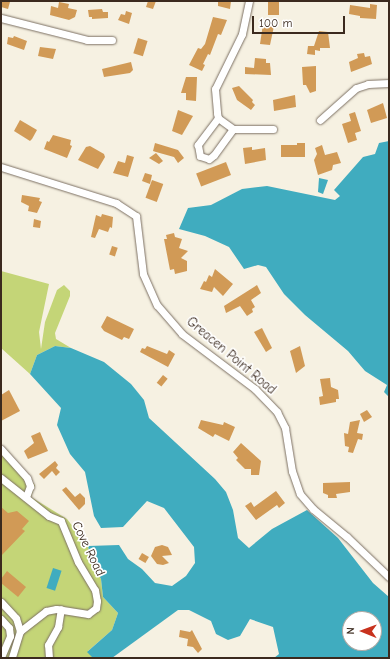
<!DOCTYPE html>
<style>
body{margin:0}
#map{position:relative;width:390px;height:659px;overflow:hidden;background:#f6f1e2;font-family:"Comic Neue",sans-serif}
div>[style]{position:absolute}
.green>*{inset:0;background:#c4d577}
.water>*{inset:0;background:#40acbf;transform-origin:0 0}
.building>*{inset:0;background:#d19a56;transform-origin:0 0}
.roads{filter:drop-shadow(0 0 1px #7c7063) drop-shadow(0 0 1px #7c7063)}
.minor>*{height:7px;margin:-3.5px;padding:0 3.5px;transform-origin:3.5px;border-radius:3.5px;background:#fff}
span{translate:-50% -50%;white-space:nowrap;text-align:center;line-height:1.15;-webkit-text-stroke:3.5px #fff;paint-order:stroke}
.street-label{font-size:13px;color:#3b2a1e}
.frame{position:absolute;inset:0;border:2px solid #3b2a1e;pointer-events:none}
.north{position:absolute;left:342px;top:611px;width:40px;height:40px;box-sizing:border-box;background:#fff;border:1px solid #b1aaa5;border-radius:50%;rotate:271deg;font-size:11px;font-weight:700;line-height:16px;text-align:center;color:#3b2a1e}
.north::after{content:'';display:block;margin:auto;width:14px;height:18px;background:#c8321e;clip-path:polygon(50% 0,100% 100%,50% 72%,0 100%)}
.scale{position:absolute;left:252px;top:16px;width:93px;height:18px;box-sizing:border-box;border:2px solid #3b2a1e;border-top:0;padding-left:5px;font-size:12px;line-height:14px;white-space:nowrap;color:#3b2a1e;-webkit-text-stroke:3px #fff;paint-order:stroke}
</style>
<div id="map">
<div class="green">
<div style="clip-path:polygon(1px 271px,49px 284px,39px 332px,41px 349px,45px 322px,57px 290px,64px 285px,70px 291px,70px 296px,55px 333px,56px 339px,71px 348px,55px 346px,37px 355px,30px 374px,1px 348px)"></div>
<div style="clip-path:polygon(1px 452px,35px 485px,31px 497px,67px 519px,88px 546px,92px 563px,101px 579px,103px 597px,118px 613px,112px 630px,88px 651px,93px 658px,1px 658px)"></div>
</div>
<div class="water">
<div style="clip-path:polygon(389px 141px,389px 397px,384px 392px,387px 385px,365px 371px,348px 351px,305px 315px,284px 294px,266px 267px,258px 265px,244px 269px,229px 247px,205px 236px,179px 229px,188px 208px,211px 205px,242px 189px,267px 186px,335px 200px,340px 196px,334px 190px,363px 157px,375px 154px,379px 143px)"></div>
<div style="clip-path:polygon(319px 178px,328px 180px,323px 194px,318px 192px)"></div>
<div style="clip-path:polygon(evenodd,55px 346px,71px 348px,104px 362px,131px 384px,144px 400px,149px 418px,215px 479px,226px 492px,233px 510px,238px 538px,249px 548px,272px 529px,307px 510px,338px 538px,373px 583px,389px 597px,389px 658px,274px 658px,279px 654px,273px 627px,250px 619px,240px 636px,228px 640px,216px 634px,211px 621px,189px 610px,178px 610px,112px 658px,93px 658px,87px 652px,112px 630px,118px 613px,103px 597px,101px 579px,92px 563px,88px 546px,119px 545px,128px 559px,142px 569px,155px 583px,172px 586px,186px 576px,195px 563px,194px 547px,164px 508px,147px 501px,123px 527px,101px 528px,94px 516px,85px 472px,70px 454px,57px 425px,61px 408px,30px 374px,37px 355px,55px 346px,350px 619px,374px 619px,374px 643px,350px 643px,350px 619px)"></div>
<div style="left:53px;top:568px;width:9px;height:21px;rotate:18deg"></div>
</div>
<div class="building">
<div style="clip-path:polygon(1px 1px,10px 2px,8px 9px,1px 7px)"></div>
<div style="clip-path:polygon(148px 1px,156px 1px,153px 9px,146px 7px)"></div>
<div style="clip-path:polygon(218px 1px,231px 1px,230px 9px,218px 6px)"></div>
<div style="left:268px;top:1px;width:11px;height:14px"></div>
<div style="clip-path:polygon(59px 2px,69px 4px,68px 8px,77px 10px,75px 17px,69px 20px,50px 15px,51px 6px,58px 8px)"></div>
<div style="clip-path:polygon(370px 4px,377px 5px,376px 19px,360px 18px,360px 16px,349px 14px,350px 5px,370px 8px)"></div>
<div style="clip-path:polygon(102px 9px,103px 12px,108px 12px,108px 18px,92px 19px,92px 17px,89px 17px,88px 10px)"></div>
<div style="clip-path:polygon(126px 11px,132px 13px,129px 24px,118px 20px,121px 14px,125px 15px)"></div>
<div style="clip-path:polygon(213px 17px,227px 20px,221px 35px,218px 34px,210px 55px,208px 54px,203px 64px,205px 65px,202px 71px,189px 65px,198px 48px,201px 49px,205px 44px)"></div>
<div style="clip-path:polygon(263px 24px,274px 26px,270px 45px,260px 44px)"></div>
<div style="clip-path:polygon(319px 31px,328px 32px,330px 48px,320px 48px,320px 51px,315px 50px,315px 55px,307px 54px,308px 46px,314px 46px)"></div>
<div style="clip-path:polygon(14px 36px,27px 41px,24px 50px,7px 44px,8px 37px,13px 38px)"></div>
<div style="left:138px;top:38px;width:10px;height:16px;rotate:17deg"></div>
<div style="clip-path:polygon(40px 47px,56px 49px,53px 59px,38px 56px)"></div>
<div style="clip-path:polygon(364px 53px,365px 57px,370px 56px,372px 64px,351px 72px,349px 62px,358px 58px,357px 54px)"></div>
<div style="clip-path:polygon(255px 58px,266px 59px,266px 63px,270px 63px,271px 75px,245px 74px,245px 67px,254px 68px)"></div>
<div style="clip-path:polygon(131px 62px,133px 70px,130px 73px,104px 77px,102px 69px)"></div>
<div style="clip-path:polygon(316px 66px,316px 91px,310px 93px,306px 85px,303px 85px,302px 67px)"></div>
<div style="clip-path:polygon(186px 77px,197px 77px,196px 101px,186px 100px,186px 93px,181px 93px)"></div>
<div style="clip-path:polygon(239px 86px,253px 100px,252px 102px,255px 105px,251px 110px,237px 100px,232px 88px)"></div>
<div style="clip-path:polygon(295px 95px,296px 107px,274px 111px,273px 100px)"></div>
<div style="clip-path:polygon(383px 103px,387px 118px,371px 123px,367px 110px)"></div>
<div style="clip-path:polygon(178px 110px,193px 116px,182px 135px,172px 131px)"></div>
<div style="clip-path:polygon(355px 112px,361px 131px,355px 133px,357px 140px,348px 143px,342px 124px,351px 121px,349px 114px)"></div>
<div style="clip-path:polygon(20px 120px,37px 130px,32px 139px,30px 141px,14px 131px)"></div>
<div style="clip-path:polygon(53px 135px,71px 140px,70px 145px,72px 146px,67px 158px,44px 149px,47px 141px,49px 142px)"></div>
<div style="clip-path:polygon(155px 143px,178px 150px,184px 158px,178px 163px,174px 157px,156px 152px,153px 151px)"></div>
<div style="clip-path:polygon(297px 143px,305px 143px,305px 157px,281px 157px,281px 145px,297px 145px)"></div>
<div style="clip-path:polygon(322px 145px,325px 155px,337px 152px,341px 163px,333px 165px,332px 170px,318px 175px,314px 160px,317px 154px,315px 148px)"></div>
<div style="clip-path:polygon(90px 146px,104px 154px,105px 157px,98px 169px,78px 160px,86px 147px)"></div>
<div style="clip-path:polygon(252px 147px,252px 150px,265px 148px,266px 160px,245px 164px,243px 148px)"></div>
<div style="clip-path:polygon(156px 153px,163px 161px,159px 164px,149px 158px)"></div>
<div style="clip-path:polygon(127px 155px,134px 157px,128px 177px,113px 173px,118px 161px,125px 163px)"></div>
<div style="left:226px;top:162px;width:14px;height:32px;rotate:69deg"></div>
<div style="clip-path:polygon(145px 173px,152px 175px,150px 184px,142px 181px)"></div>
<div style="left:152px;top:180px;width:12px;height:19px;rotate:20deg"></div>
<div style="clip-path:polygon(22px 195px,40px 198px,39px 201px,42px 202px,37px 213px,28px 211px,29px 206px,21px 202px)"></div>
<div style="clip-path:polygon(102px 214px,113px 217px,112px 228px,110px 227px,108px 232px,99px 229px,95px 238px,91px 237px,96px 215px,101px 217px)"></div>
<div style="clip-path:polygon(34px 219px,41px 221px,40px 228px,33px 227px)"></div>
<div style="clip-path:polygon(174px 233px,175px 237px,182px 239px,179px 248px,188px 251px,181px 258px,187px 261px,187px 271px,175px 274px,174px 269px,170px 270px,164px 239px,167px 239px,166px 235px)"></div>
<div style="left:112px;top:246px;width:6px;height:9px;rotate:18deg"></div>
<div style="clip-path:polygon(215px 269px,233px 284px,223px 296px,214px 287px,212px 292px,200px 289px,204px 281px,206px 282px,209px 275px,212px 277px)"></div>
<div style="clip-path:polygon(257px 285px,261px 293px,251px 300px,255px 307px,252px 309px,253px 312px,247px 316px,240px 306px,226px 313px,224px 306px)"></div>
<div style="clip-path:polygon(107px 316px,134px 329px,129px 339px,124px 337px,122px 340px,104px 331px,101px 327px)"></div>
<div style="clip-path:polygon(262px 328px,272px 348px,266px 352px,254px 332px)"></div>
<div style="clip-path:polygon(147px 346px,167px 354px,169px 350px,175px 354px,168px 367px,140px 352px,142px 348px,145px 349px)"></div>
<div style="clip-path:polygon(300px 346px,305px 366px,296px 373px,290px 351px)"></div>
<div style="left:163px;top:375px;width:6px;height:10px;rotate:39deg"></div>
<div style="clip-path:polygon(330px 378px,331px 387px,338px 390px,339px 399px,336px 399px,336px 402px,320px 405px,319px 397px,323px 396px,320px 379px)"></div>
<div style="clip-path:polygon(9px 390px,20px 411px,1px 421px,1px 395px)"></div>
<div style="clip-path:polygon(367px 410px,372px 417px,364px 422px,360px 414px)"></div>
<div style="clip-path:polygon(201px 420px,223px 425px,224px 422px,235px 427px,229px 441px,215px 434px,213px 437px,198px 428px)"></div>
<div style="clip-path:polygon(360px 420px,357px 433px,363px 434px,362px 440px,358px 439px,353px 453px,348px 452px,349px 447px,345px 446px,344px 433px,348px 434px,350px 422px)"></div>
<div style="clip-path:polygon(40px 432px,48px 451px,28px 459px,24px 451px,34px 443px,31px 436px)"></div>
<div style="clip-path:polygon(241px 443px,261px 461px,259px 475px,251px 475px,251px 469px,245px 469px,236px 460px,238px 458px,233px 452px)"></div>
<div style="clip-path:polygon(55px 461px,58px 465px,56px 468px,60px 472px,56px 476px,52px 471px,44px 479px,39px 474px)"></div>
<div style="clip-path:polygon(350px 482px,350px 492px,336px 494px,337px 498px,328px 498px,328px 495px,323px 493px,323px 483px)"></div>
<div style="clip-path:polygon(66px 487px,75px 497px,80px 493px,85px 498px,85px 504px,79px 510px,62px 490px)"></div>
<div style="clip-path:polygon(276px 491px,285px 503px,279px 508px,277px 505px,256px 520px,245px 506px,251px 502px,254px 507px)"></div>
<div style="clip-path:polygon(1px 507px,8px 513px,17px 511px,29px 521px,22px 529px,25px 531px,1px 556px)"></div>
<div style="clip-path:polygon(162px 545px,168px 547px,172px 555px,162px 556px,169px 563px,163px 565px,157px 564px,151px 556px,155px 547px)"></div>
<div style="left:142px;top:553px;width:8px;height:7px;rotate:30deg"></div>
<div style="clip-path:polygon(7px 571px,26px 587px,18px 597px,1px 583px,1px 579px)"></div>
<div style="clip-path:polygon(180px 630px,190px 632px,192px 630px,202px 649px,198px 653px,193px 647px,187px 646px,188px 639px,179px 637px)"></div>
</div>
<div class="roads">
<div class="minor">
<div style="left:249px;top:1px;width:34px;rotate:102deg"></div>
<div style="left:242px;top:34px;width:61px;rotate:116.1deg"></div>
<div style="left:215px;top:89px;width:24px;rotate:85deg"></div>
<div style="left:217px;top:113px;width:5px;rotate:79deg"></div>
<div style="left:218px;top:118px;width:19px;rotate:36deg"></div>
<div style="left:233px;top:129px;width:40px"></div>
<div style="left:1px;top:18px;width:89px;rotate:14.3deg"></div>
<div style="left:87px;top:40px;width:25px"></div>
<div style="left:218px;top:118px;width:34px;rotate:127deg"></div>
<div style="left:198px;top:145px;width:11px;rotate:80deg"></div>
<div style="left:200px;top:156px;width:9px;rotate:18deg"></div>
<div style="left:209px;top:159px;width:6px;rotate:-39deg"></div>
<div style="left:214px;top:155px;width:32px;rotate:-54deg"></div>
<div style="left:320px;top:120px;width:48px;rotate:-41.6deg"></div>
<div style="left:356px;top:88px;width:13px;rotate:-18deg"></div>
<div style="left:368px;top:84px;width:21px;rotate:-3deg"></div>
<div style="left:1px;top:167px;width:121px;rotate:17.4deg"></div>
<div style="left:116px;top:203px;width:24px;rotate:33deg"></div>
<div style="left:136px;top:216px;width:58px;rotate:83.1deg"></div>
<div style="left:143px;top:274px;width:34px;rotate:66deg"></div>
<div style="left:157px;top:305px;width:38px;rotate:49deg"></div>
<div style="left:182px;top:334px;width:91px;rotate:37deg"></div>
<div style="left:255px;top:389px;width:32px;rotate:46deg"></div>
<div style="left:277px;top:412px;width:18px;rotate:63deg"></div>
<div style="left:285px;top:428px;width:44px;rotate:80.8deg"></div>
<div style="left:292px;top:471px;width:24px;rotate:71deg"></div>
<div style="left:300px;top:494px;width:20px;rotate:49deg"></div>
<div style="left:313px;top:509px;width:44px;rotate:39.5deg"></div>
<div style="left:347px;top:537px;width:58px;rotate:43.6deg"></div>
<div style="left:1px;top:449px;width:39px;rotate:48deg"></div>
<div style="left:27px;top:478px;width:9px;rotate:69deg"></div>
<div style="left:30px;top:486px;width:12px;rotate:110deg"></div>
<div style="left:1px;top:478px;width:61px;rotate:38.4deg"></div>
<div style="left:49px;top:516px;width:13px;rotate:23deg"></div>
<div style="left:61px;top:521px;width:44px;rotate:67.5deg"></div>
<div style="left:78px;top:562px;width:33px;rotate:59deg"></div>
<div style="left:95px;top:590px;width:11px;rotate:80deg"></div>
<div style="left:97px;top:601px;width:7px;rotate:98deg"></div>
<div style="left:96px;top:608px;width:10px;rotate:143deg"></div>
<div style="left:88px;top:614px;width:32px;rotate:-171deg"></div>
<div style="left:56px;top:609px;width:10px;rotate:169deg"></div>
<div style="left:46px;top:611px;width:33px;rotate:142deg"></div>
<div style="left:20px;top:631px;width:28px;rotate:107deg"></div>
<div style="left:1px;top:602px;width:22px;rotate:47deg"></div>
<div style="left:16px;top:618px;width:14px;rotate:73deg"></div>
<div style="left:1px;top:619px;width:12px;rotate:48deg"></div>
<div style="left:9px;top:628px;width:8px;rotate:83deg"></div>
<div style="left:10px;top:636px;width:23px;rotate:113deg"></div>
<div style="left:49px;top:658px;width:13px;rotate:-94deg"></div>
<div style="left:48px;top:645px;width:21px;rotate:-61deg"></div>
<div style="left:58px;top:627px;width:18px;rotate:-81deg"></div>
</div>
</div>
<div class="street-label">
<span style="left:231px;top:356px;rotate:40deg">Greacen Point Road</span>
<span style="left:88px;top:549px;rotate:64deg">Cove Road</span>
</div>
<div class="frame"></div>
<div class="north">N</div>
<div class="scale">100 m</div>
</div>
